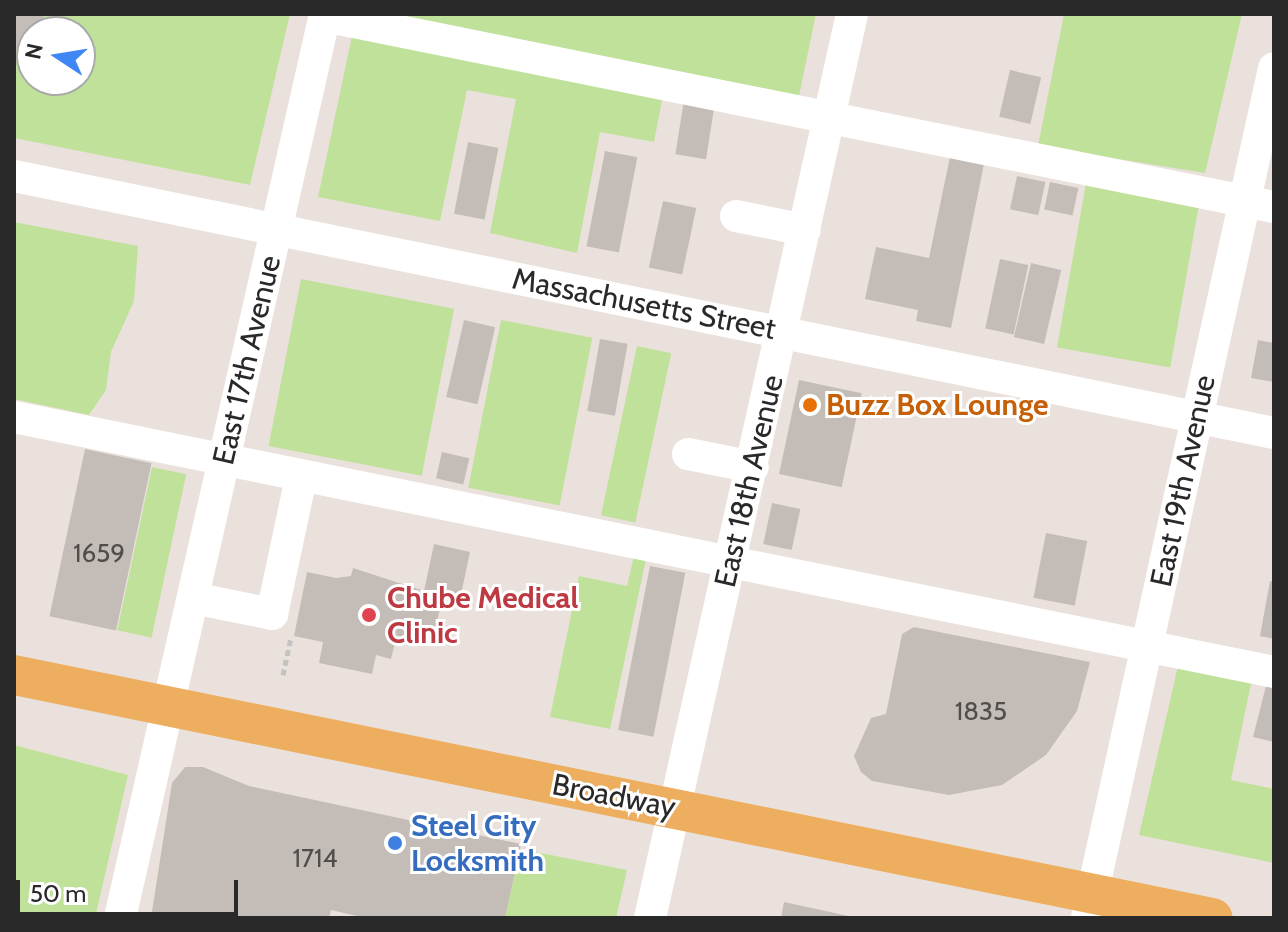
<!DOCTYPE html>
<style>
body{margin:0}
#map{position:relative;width:1288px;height:932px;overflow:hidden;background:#ebe1dc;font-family:Cabin,sans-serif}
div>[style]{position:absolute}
.green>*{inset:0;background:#c0e199;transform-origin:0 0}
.building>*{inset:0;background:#c4bdb7;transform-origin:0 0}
.path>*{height:5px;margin-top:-2.5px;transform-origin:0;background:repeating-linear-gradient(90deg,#c3c3c3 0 6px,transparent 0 10px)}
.minor>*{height:32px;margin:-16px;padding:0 16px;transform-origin:16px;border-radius:16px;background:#fff}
.major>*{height:40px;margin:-20px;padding:0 20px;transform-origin:20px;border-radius:20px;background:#edae5f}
.dots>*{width:22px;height:22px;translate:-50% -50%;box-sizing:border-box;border:4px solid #fff;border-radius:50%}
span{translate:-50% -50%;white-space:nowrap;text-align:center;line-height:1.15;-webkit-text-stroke:6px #fff;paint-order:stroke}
.number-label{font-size:26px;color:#504e4c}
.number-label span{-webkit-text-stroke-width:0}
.street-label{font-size:30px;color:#292929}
.food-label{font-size:30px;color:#c56008;font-weight:700}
.left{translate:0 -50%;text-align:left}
.health-label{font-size:30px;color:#be3a42;font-weight:700}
.shop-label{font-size:30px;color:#366cbe;font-weight:700}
.frame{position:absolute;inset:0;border:16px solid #292929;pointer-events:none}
.north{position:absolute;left:16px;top:16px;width:80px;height:80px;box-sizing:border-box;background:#fff;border:2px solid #a9a9a9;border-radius:50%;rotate:282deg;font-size:22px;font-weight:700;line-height:32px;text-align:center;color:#292929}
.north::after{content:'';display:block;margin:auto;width:28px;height:36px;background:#3f87f5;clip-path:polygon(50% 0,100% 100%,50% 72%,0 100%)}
.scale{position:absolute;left:16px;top:880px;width:222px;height:36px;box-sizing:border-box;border:4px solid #292929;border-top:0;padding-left:10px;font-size:24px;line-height:28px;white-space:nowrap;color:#292929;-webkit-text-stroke:6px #fff;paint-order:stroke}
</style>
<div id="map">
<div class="green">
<div style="clip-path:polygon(evenodd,14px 14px,290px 14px,250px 185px,14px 138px,14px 14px,32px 32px,80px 32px,80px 80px,32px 80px,32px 32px)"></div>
<div style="clip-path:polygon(396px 14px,816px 14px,799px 96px)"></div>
<div style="clip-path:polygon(1064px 14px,1242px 14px,1205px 173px,1038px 146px)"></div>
<div style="clip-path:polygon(353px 31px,664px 90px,654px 142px,600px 132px,577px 253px,490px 233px,516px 99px,467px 90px,440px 221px,318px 197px)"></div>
<div style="left:1086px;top:183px;width:115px;height:167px;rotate:10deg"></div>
<div style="clip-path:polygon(14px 222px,138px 246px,134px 301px,111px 352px,106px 390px,89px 415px,14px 399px)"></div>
<div style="left:301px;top:279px;width:156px;height:170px;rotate:11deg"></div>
<div style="left:501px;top:320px;width:93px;height:171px;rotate:11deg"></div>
<div style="left:637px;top:346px;width:35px;height:173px;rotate:12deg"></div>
<div style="left:152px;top:467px;width:35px;height:167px;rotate:12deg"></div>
<div style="clip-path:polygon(634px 556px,646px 559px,610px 729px,550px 717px,579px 576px,627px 586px)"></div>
<div style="clip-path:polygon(1178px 666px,1252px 679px,1231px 780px,1274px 789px,1274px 863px,1139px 835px)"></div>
<div style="clip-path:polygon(14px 745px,128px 775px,95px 918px,14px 918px)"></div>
<div style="clip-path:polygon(520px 849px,627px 870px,616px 918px,505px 918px)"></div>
</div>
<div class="building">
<div style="clip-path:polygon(14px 14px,44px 14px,40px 32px,32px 32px,32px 53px,14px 49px)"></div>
<div style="left:1010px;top:70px;width:32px;height:48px;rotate:13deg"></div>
<div style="left:684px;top:100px;width:31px;height:55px;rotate:9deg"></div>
<div style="left:468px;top:142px;width:31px;height:73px;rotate:11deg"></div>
<div style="left:605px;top:151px;width:33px;height:97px;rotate:11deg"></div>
<div style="clip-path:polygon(951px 152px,985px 159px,951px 328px,916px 321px,918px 310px,865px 299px,876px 247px,929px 258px)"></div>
<div style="left:1017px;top:176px;width:29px;height:34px;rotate:12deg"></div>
<div style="left:1050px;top:182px;width:29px;height:28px;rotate:12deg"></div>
<div style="left:663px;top:201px;width:34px;height:68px;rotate:12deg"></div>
<div style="left:1000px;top:259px;width:29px;height:71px;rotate:12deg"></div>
<div style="left:1031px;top:263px;width:31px;height:76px;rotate:13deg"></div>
<div style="left:464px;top:320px;width:32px;height:79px;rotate:13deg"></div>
<div style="left:600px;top:339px;width:28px;height:73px;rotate:10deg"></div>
<div style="clip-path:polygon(1258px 340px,1274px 343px,1274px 382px,1251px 378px)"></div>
<div style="left:799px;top:380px;width:64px;height:96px;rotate:12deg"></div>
<div style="left:85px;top:449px;width:68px;height:171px;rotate:12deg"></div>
<div style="left:442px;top:452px;width:28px;height:27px;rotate:13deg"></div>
<div style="left:772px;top:503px;width:29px;height:42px;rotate:12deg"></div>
<div style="left:1046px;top:533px;width:42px;height:66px;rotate:11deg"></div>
<div style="clip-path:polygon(434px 544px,470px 552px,460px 599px,443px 596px,434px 634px,414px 630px,411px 646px,395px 643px,391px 659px,376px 655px,372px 674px,319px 663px,323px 642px,294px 636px,307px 572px,336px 578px,351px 576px,353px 568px,424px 591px)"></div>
<div style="left:650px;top:566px;width:36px;height:167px;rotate:11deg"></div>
<div style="clip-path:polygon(1270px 581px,1274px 582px,1274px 639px,1260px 636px)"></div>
<div style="clip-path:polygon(914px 627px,1090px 662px,1077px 711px,1046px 755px,1002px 785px,949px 795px,872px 781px,861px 772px,854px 756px,871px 718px,886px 714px,902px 634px)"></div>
<div style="clip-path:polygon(1266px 686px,1274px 688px,1274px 742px,1253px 737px)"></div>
<div style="clip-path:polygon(203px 767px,249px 786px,521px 844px,505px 918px,366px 918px,331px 910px,329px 918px,151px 918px,172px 783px,185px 767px)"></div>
<div style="clip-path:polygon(784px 902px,853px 917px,853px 918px,781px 918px)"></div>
</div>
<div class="path">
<div style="left:283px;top:675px;width:40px;rotate:-78deg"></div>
</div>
<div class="minor">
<div style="left:324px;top:16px;width:969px;rotate:11.37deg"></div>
<div style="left:14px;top:176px;width:1286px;rotate:11.53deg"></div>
<div style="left:736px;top:216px;width:70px;rotate:11.5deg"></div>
<div style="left:14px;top:417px;width:1286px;rotate:11.44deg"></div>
<div style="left:688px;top:454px;width:66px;rotate:11.3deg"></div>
<div style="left:193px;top:598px;width:81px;rotate:11.4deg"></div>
<div style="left:272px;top:614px;width:140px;rotate:-78deg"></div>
<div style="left:120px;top:918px;width:927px;rotate:-77.22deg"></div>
<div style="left:650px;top:918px;width:926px;rotate:-77.4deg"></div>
<div style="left:1087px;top:918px;width:870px;rotate:-77.59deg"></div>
</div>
<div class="major">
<div style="left:14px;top:675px;width:1223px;rotate:11.46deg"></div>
</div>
<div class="dots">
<div style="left:810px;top:405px;background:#e8710a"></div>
<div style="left:369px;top:615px;background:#e0444e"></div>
<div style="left:395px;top:843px;background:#3f7fe0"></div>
</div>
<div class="number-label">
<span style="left:99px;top:554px">1659</span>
<span style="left:981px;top:712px">1835</span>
<span style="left:315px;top:859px">1714</span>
</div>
<div class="street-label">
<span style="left:644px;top:304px;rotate:11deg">Massachusetts Street</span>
<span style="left:247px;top:360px;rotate:-77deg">East 17th Avenue</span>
<span style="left:749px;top:481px;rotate:-77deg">East 18th Avenue</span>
<span style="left:1183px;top:481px;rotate:-78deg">East 19th Avenue</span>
<span style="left:614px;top:796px;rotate:11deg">Broadway</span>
</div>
<div class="food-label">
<span class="left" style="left:826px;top:405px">Buzz Box Lounge</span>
</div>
<div class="health-label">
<span class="left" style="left:387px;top:615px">Chube Medical<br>Clinic</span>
</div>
<div class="shop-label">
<span class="left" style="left:411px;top:843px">Steel City<br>Locksmith</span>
</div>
<div class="frame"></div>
<div class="north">N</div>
<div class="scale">50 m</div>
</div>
